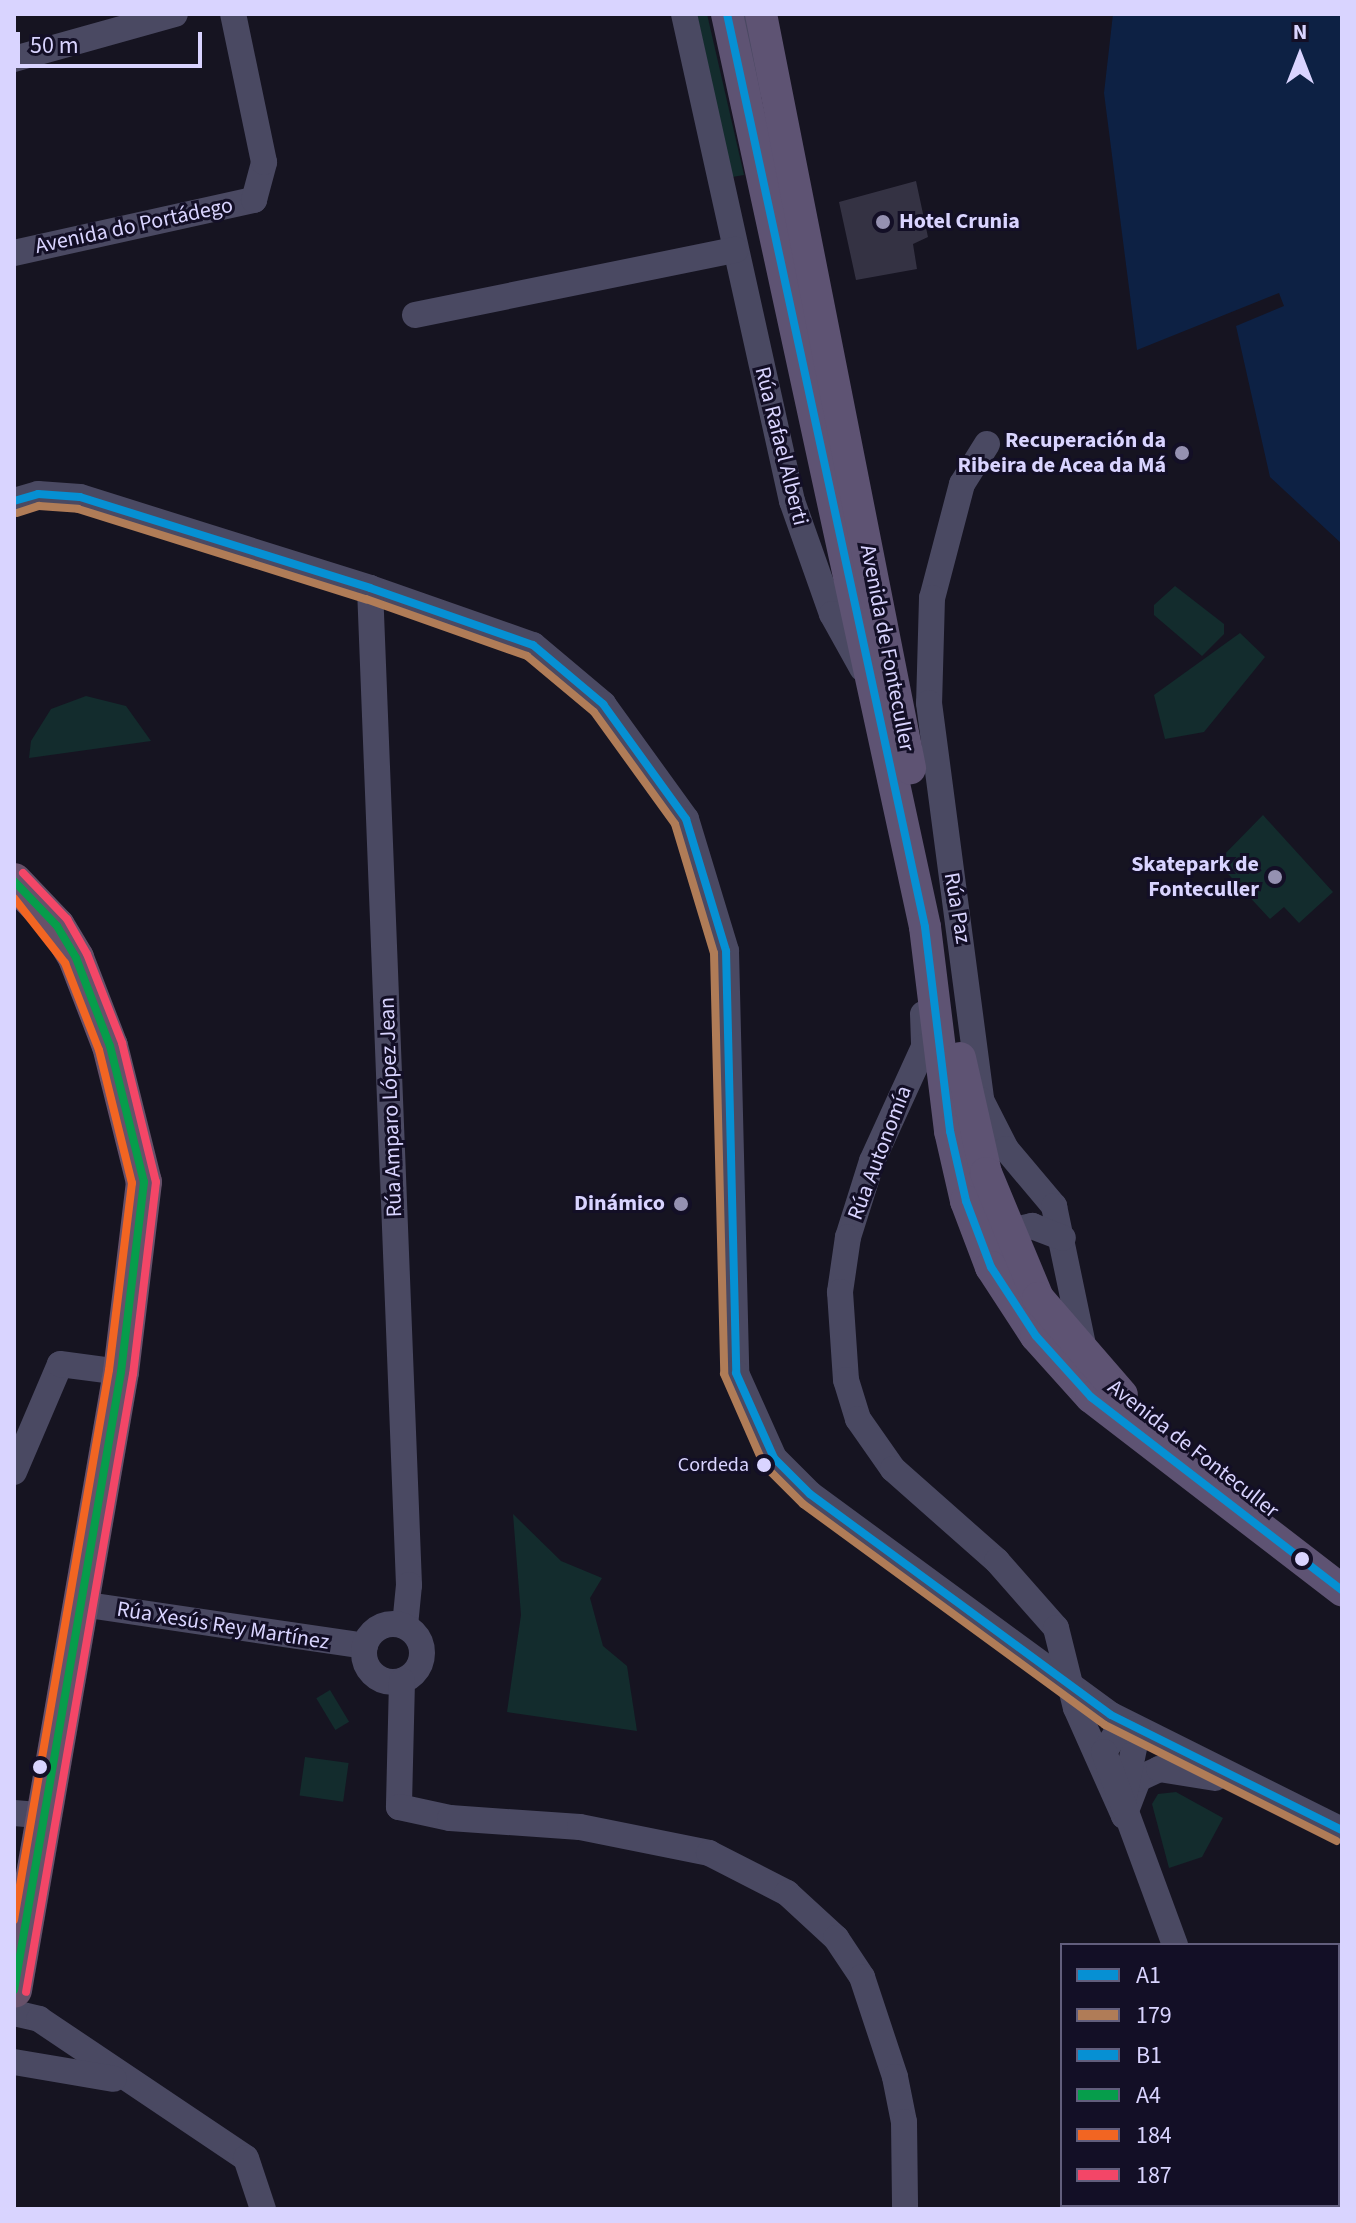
<!DOCTYPE html>
<meta charset="utf-8">
<style>
body{margin:0}
#map{position:relative;width:1356px;height:2223px;overflow:hidden;background:#161421;font-family:"Source Sans 3",sans-serif}
div>[style]{position:absolute}
.green>*{inset:0;background:#132c2d;transform-origin:0 0}
.water>*{inset:0;background:#0d2144}
.building>*{inset:0;background:#343243}
.minor>*{height:26px;margin:-13px;padding:0 13px;transform-origin:13px;border-radius:13px;background:#4a4962}
.minor>.ring{margin:-13px;padding:0;box-sizing:content-box;background:none;border:26px solid #4a4962;border-radius:50%}
.major>*{height:32px;margin:-16px;padding:0 16px;transform-origin:16px;border-radius:16px;background:#5e5373}
.highway>*{height:36px;margin:-18px;padding:0 18px;transform-origin:18px;border-radius:18px;background:#67516a}
.bus-1>*{height:8px;margin:-4px;padding:0 4px;transform-origin:4px;border-radius:4px;background:#0690d3}
.bus-2>*{height:8px;margin:-4px;padding:0 4px;transform-origin:4px;border-radius:4px;background:#b07c57}
.bus-3>*{height:8px;margin:-4px;padding:0 4px;transform-origin:4px;border-radius:4px;background:#0690d3}
.bus-4>*{height:8px;margin:-4px;padding:0 4px;transform-origin:4px;border-radius:4px;background:#069d4b}
.bus-5>*{height:8px;margin:-4px;padding:0 4px;transform-origin:4px;border-radius:4px;background:#f26522}
.bus-6>*{height:8px;margin:-4px;padding:0 4px;transform-origin:4px;border-radius:4px;background:#f34667}
.dots>*{width:22px;height:22px;translate:-50% -50%;box-sizing:border-box;border:4px solid #130f26;border-radius:50%}
span{translate:-50% -50%;white-space:nowrap;text-align:center;line-height:1.15;-webkit-text-stroke:6px #130f26;paint-order:stroke}
.bus-label{font-size:20px;color:#d9d4ff}
.right{translate:-100% -50%;text-align:right}
.poi-label{font-size:22px;color:#d9d4ff;font-weight:700}
.left{translate:0 -50%;text-align:left}
.street-label{font-size:22px;color:#d9d4ff}
.frame{position:absolute;inset:0;border:16px solid #d9d4ff;pointer-events:none}
.legend{position:absolute;left:1060px;top:1943px;width:280px;height:264px;box-sizing:border-box;background:#130f26;border:2px solid #625e7d;margin:0;padding:10px 14px;list-style:none;font-size:24px;color:#d9d4ff}
.legend li{display:flex;align-items:center;gap:16px;height:40px}
.legend b{width:40px;border:2px solid #625e7d}
.north{position:absolute;left:1260px;top:16px;width:80px;height:80px;-webkit-text-stroke:6px #130f26;paint-order:stroke;rotate:0deg;font-size:22px;font-weight:700;line-height:32px;text-align:center;color:#d9d4ff}
.north::after{content:'';display:block;margin:auto;width:28px;height:36px;background:#d9d4ff;clip-path:polygon(50% 0,100% 100%,50% 72%,0 100%)}
.scale{position:absolute;left:16px;top:32px;width:186px;height:36px;box-sizing:border-box;border:4px solid #d9d4ff;border-top:0;padding-left:10px;font-size:24px;line-height:28px;white-space:nowrap;color:#d9d4ff;-webkit-text-stroke:6px #130f26;paint-order:stroke}
</style>
<div id="map">
<div class="green">
<div style="clip-path:polygon(697px 14px,707px 14px,744px 175px,732px 177px)"></div>
<div style="clip-path:polygon(1175px 586px,1224px 624px,1224px 634px,1202px 656px,1154px 615px,1154px 605px)"></div>
<div style="clip-path:polygon(1240px 633px,1265px 657px,1204px 732px,1165px 739px,1154px 695px)"></div>
<div style="clip-path:polygon(86px 696px,126px 706px,151px 741px,29px 758px,31px 741px,51px 709px)"></div>
<div style="clip-path:polygon(1263px 815px,1333px 892px,1299px 923px,1284px 907px,1270px 919px,1217px 862px)"></div>
<div style="clip-path:polygon(513px 1514px,561px 1561px,602px 1578px,590px 1598px,603px 1646px,627px 1666px,637px 1731px,507px 1712px,521px 1615px)"></div>
<div style="left:330px;top:1690px;width:37px;height:16px;rotate:59deg"></div>
<div style="left:305px;top:1757px;width:44px;height:39px;rotate:8deg"></div>
<div style="clip-path:polygon(1176px 1792px,1223px 1818px,1202px 1857px,1169px 1868px,1152px 1804px,1158px 1794px)"></div>
</div>
<div class="water">
<div style="clip-path:polygon(1113px 14px,1342px 14px,1342px 544px,1270px 477px,1236px 326px,1284px 306px,1279px 293px,1137px 350px,1104px 93px)"></div>
</div>
<div class="building">
<div style="clip-path:polygon(916px 181px,928px 237px,913px 244px,917px 269px,856px 280px,839px 202px)"></div>
</div>
<div class="minor">
<div style="left:684px;top:14px;width:499px;rotate:77.5deg"></div>
<div style="left:792px;top:501px;width:120px;rotate:70.5deg"></div>
<div style="left:832px;top:614px;width:62px;rotate:60.9deg"></div>
<div style="left:742px;top:14px;width:74px;rotate:71.1deg"></div>
<div style="left:14px;top:59px;width:167px;rotate:-15.6deg"></div>
<div style="left:14px;top:253px;width:246px;rotate:-12.5deg"></div>
<div style="left:254px;top:200px;width:39px;rotate:-75deg"></div>
<div style="left:264px;top:162px;width:151px;rotate:-101.8deg"></div>
<div style="left:415px;top:315px;width:327px;rotate:-11.5deg"></div>
<div style="left:987px;top:444px;width:47px;rotate:122deg"></div>
<div style="left:962px;top:484px;width:118px;rotate:104.7deg"></div>
<div style="left:932px;top:598px;width:105px;rotate:91.6deg"></div>
<div style="left:929px;top:703px;width:400px;rotate:82.5deg"></div>
<div style="left:981px;top:1100px;width:55px;rotate:63deg"></div>
<div style="left:1006px;top:1149px;width:75px;rotate:49.9deg"></div>
<div style="left:1054px;top:1206px;width:152px;rotate:78.2deg"></div>
<div style="left:14px;top:501px;width:25px;rotate:-16deg"></div>
<div style="left:38px;top:494px;width:42px;rotate:4.1deg"></div>
<div style="left:80px;top:497px;width:304px;rotate:17.4deg"></div>
<div style="left:370px;top:588px;width:173px;rotate:19.3deg"></div>
<div style="left:533px;top:645px;width:92px;rotate:40.1deg"></div>
<div style="left:603px;top:704px;width:142px;rotate:54.2deg"></div>
<div style="left:686px;top:819px;width:138px;rotate:73.1deg"></div>
<div style="left:726px;top:951px;width:422px;rotate:88.6deg"></div>
<div style="left:736px;top:1373px;width:93px;rotate:65.9deg"></div>
<div style="left:774px;top:1458px;width:51px;rotate:45deg"></div>
<div style="left:810px;top:1494px;width:373px;rotate:36.3deg"></div>
<div style="left:1111px;top:1715px;width:258px;rotate:26.5deg"></div>
<div style="left:370px;top:588px;width:998px;rotate:87.76deg"></div>
<div style="left:409px;top:1585px;width:41px;rotate:95.6deg"></div>
<div style="left:923px;top:1014px;width:33px;rotate:88deg"></div>
<div style="left:924px;top:1047px;width:125px;rotate:114.5deg"></div>
<div style="left:872px;top:1161px;width:80px;rotate:107.5deg"></div>
<div style="left:848px;top:1237px;width:56px;rotate:98.3deg"></div>
<div style="left:840px;top:1292px;width:88px;rotate:86.1deg"></div>
<div style="left:846px;top:1380px;width:41px;rotate:72.9deg"></div>
<div style="left:858px;top:1419px;width:61px;rotate:55deg"></div>
<div style="left:893px;top:1469px;width:139px;rotate:41.5deg"></div>
<div style="left:997px;top:1561px;width:89px;rotate:48.6deg"></div>
<div style="left:1056px;top:1628px;width:82px;rotate:76deg"></div>
<div style="left:1076px;top:1708px;width:118px;rotate:66deg"></div>
<div style="left:1124px;top:1816px;width:40px;rotate:-69deg"></div>
<div style="left:1138px;top:1779px;width:23px;rotate:-25deg"></div>
<div style="left:1159px;top:1769px;width:57px;rotate:9.1deg"></div>
<div style="left:1012px;top:1249px;width:18px;rotate:-96deg"></div>
<div style="left:1010px;top:1231px;width:23px;rotate:-13deg"></div>
<div style="left:1032px;top:1226px;width:33px;rotate:21deg"></div>
<div style="left:14px;top:1472px;width:117px;rotate:-66.9deg"></div>
<div style="left:60px;top:1364px;width:62px;rotate:7.5deg"></div>
<div style="left:81px;top:1604px;width:287px;rotate:8.4deg"></div>
<div class="ring" style="left:364px;top:1624px;width:32px;height:32px"></div>
<div style="left:402px;top:1681px;width:126px;rotate:91.4deg"></div>
<div style="left:399px;top:1807px;width:52px;rotate:12.2deg"></div>
<div style="left:450px;top:1818px;width:130px;rotate:4deg"></div>
<div style="left:580px;top:1827px;width:132px;rotate:11.4deg"></div>
<div style="left:709px;top:1853px;width:88px;rotate:27.1deg"></div>
<div style="left:787px;top:1893px;width:67px;rotate:42.6deg"></div>
<div style="left:836px;top:1938px;width:47px;rotate:56.3deg"></div>
<div style="left:862px;top:1977px;width:105px;rotate:71.7deg"></div>
<div style="left:895px;top:2077px;width:46px;rotate:78.7deg"></div>
<div style="left:904px;top:2122px;width:87px;rotate:89.3deg"></div>
<div style="left:1124px;top:1797px;width:69px;rotate:-78.4deg"></div>
<div style="left:1138px;top:1729px;width:20px;rotate:174deg"></div>
<div style="left:1118px;top:1731px;width:25px;rotate:124deg"></div>
<div style="left:1104px;top:1752px;width:206px;rotate:69.8deg"></div>
<div style="left:14px;top:1813px;width:32px;rotate:5deg"></div>
<div style="left:14px;top:2013px;width:26px;rotate:13deg"></div>
<div style="left:39px;top:2019px;width:249px;rotate:33.9deg"></div>
<div style="left:246px;top:2158px;width:54px;rotate:71.6deg"></div>
<div style="left:14px;top:2062px;width:101px;rotate:9.6deg"></div>
<div style="left:1215px;top:2209px;width:4px;rotate:-76deg"></div>
</div>
<div class="major">
<div style="left:727px;top:14px;width:934px;rotate:77.76deg"></div>
<div style="left:925px;top:927px;width:206px;rotate:83deg"></div>
<div style="left:950px;top:1131px;width:72px;rotate:77.1deg"></div>
<div style="left:966px;top:1201px;width:71px;rotate:69.3deg"></div>
<div style="left:991px;top:1267px;width:82px;rotate:56.9deg"></div>
<div style="left:1036px;top:1336px;width:82px;rotate:48deg"></div>
<div style="left:1091px;top:1397px;width:317px;rotate:37.6deg"></div>
<div style="left:761px;top:14px;width:769px;rotate:78.82deg"></div>
<div style="left:960px;top:1058px;width:118px;rotate:77.3deg"></div>
<div style="left:986px;top:1173px;width:135px;rotate:67.4deg"></div>
<div style="left:1038px;top:1298px;width:128px;rotate:49.1deg"></div>
</div>
<div class="highway">
<div style="left:14px;top:881px;width:62px;rotate:46.3deg"></div>
<div style="left:57px;top:926px;width:37px;rotate:59deg"></div>
<div style="left:76px;top:958px;width:94px;rotate:68.9deg"></div>
<div style="left:110px;top:1046px;width:140px;rotate:76deg"></div>
<div style="left:144px;top:1182px;width:191px;rotate:96.9deg"></div>
<div style="left:121px;top:1372px;width:627px;rotate:99.82deg"></div>
</div>
<div class="bus-1">
<div style="left:14px;top:501px;width:25px;rotate:-16deg"></div>
<div style="left:38px;top:494px;width:42px;rotate:4.1deg"></div>
<div style="left:80px;top:497px;width:304px;rotate:17.4deg"></div>
<div style="left:370px;top:588px;width:173px;rotate:19.3deg"></div>
<div style="left:533px;top:645px;width:92px;rotate:40.1deg"></div>
<div style="left:603px;top:704px;width:142px;rotate:54.2deg"></div>
<div style="left:686px;top:819px;width:138px;rotate:73.1deg"></div>
<div style="left:726px;top:951px;width:422px;rotate:88.6deg"></div>
<div style="left:736px;top:1373px;width:93px;rotate:65.9deg"></div>
<div style="left:774px;top:1458px;width:51px;rotate:45deg"></div>
<div style="left:810px;top:1494px;width:373px;rotate:36.3deg"></div>
<div style="left:1111px;top:1715px;width:258px;rotate:26.5deg"></div>
</div>
<div class="bus-2">
<div style="left:17px;top:513px;width:23px;rotate:-18deg"></div>
<div style="left:39px;top:506px;width:39px;rotate:4deg"></div>
<div style="left:78px;top:509px;width:302px;rotate:17.4deg"></div>
<div style="left:366px;top:599px;width:171px;rotate:19.5deg"></div>
<div style="left:527px;top:656px;width:87px;rotate:39.9deg"></div>
<div style="left:594px;top:712px;width:138px;rotate:54.1deg"></div>
<div style="left:675px;top:824px;width:135px;rotate:73.2deg"></div>
<div style="left:714px;top:953px;width:421px;rotate:88.6deg"></div>
<div style="left:724px;top:1374px;width:99px;rotate:66.3deg"></div>
<div style="left:764px;top:1465px;width:55px;rotate:45deg"></div>
<div style="left:803px;top:1504px;width:374px;rotate:36.2deg"></div>
<div style="left:1105px;top:1725px;width:259px;rotate:26.6deg"></div>
</div>
<div class="bus-3">
<div style="left:727px;top:14px;width:934px;rotate:77.76deg"></div>
<div style="left:925px;top:927px;width:206px;rotate:83deg"></div>
<div style="left:950px;top:1131px;width:72px;rotate:77.1deg"></div>
<div style="left:966px;top:1201px;width:71px;rotate:69.3deg"></div>
<div style="left:991px;top:1267px;width:82px;rotate:56.9deg"></div>
<div style="left:1036px;top:1336px;width:82px;rotate:48deg"></div>
<div style="left:1091px;top:1397px;width:317px;rotate:37.6deg"></div>
</div>
<div class="bus-4">
<div style="left:14px;top:881px;width:62px;rotate:46.3deg"></div>
<div style="left:57px;top:926px;width:37px;rotate:59deg"></div>
<div style="left:76px;top:958px;width:94px;rotate:68.9deg"></div>
<div style="left:110px;top:1046px;width:140px;rotate:76deg"></div>
<div style="left:144px;top:1182px;width:191px;rotate:96.9deg"></div>
<div style="left:121px;top:1372px;width:627px;rotate:99.82deg"></div>
</div>
<div class="bus-5">
<div style="left:14px;top:898px;width:83px;rotate:51.9deg"></div>
<div style="left:65px;top:963px;width:93px;rotate:68.7deg"></div>
<div style="left:99px;top:1050px;width:137px;rotate:76.1deg"></div>
<div style="left:132px;top:1183px;width:188px;rotate:97deg"></div>
<div style="left:109px;top:1370px;width:558px;rotate:99.8deg"></div>
</div>
<div class="bus-6">
<div style="left:23px;top:873px;width:64px;rotate:46.3deg"></div>
<div style="left:67px;top:919px;width:40px;rotate:60.3deg"></div>
<div style="left:87px;top:954px;width:96px;rotate:68.5deg"></div>
<div style="left:122px;top:1043px;width:143px;rotate:76.3deg"></div>
<div style="left:156px;top:1182px;width:193px;rotate:96.8deg"></div>
<div style="left:133px;top:1374px;width:627px;rotate:99.82deg"></div>
</div>
<div class="dots">
<div style="left:883px;top:222px;background:#9591b1"></div>
<div style="left:1182px;top:453px;background:#9591b1"></div>
<div style="left:1275px;top:877px;background:#9591b1"></div>
<div style="left:681px;top:1204px;background:#9591b1"></div>
<div style="left:764px;top:1465px;background:#d9d4ff"></div>
<div style="left:1302px;top:1559px;background:#d9d4ff"></div>
<div style="left:40px;top:1767px;background:#d9d4ff"></div>
</div>
<div class="bus-label">
<span class="right" style="left:749px;top:1465px">Cordeda</span>
</div>
<div class="poi-label">
<span class="left" style="left:899px;top:222px">Hotel Crunia</span>
<span class="right" style="left:1166px;top:453px">Recuperación da<br>Ribeira de Acea da Má</span>
<span class="right" style="left:1259px;top:877px">Skatepark de<br>Fonteculler</span>
<span class="right" style="left:665px;top:1204px">Dinámico</span>
</div>
<div class="street-label">
<span style="left:134px;top:226px;rotate:-12deg">Avenida do Portádego</span>
<span style="left:781px;top:446px;rotate:76deg">Rúa Rafael Alberti</span>
<span style="left:887px;top:648px;rotate:79deg">Avenida de Fonteculler</span>
<span style="left:957px;top:908px;rotate:80deg">Rúa Paz</span>
<span style="left:391px;top:1107px;rotate:-92deg">Rúa Amparo López Jean</span>
<span style="left:880px;top:1153px;rotate:-69deg">Rúa Autonomía</span>
<span style="left:1193px;top:1449px;rotate:38deg">Avenida de Fonteculler</span>
<span style="left:223px;top:1626px;rotate:9deg">Rúa Xesús Rey Martínez</span>
</div>
<div class="frame"></div>
<ul class="legend">
<li><b style="height:10px;background:#0690d3"></b>A1</li>
<li><b style="height:10px;background:#b07c57"></b>179</li>
<li><b style="height:10px;background:#0690d3"></b>B1</li>
<li><b style="height:10px;background:#069d4b"></b>A4</li>
<li><b style="height:10px;background:#f26522"></b>184</li>
<li><b style="height:10px;background:#f34667"></b>187</li>
</ul>
<div class="north">N</div>
<div class="scale">50 m</div>
</div>
